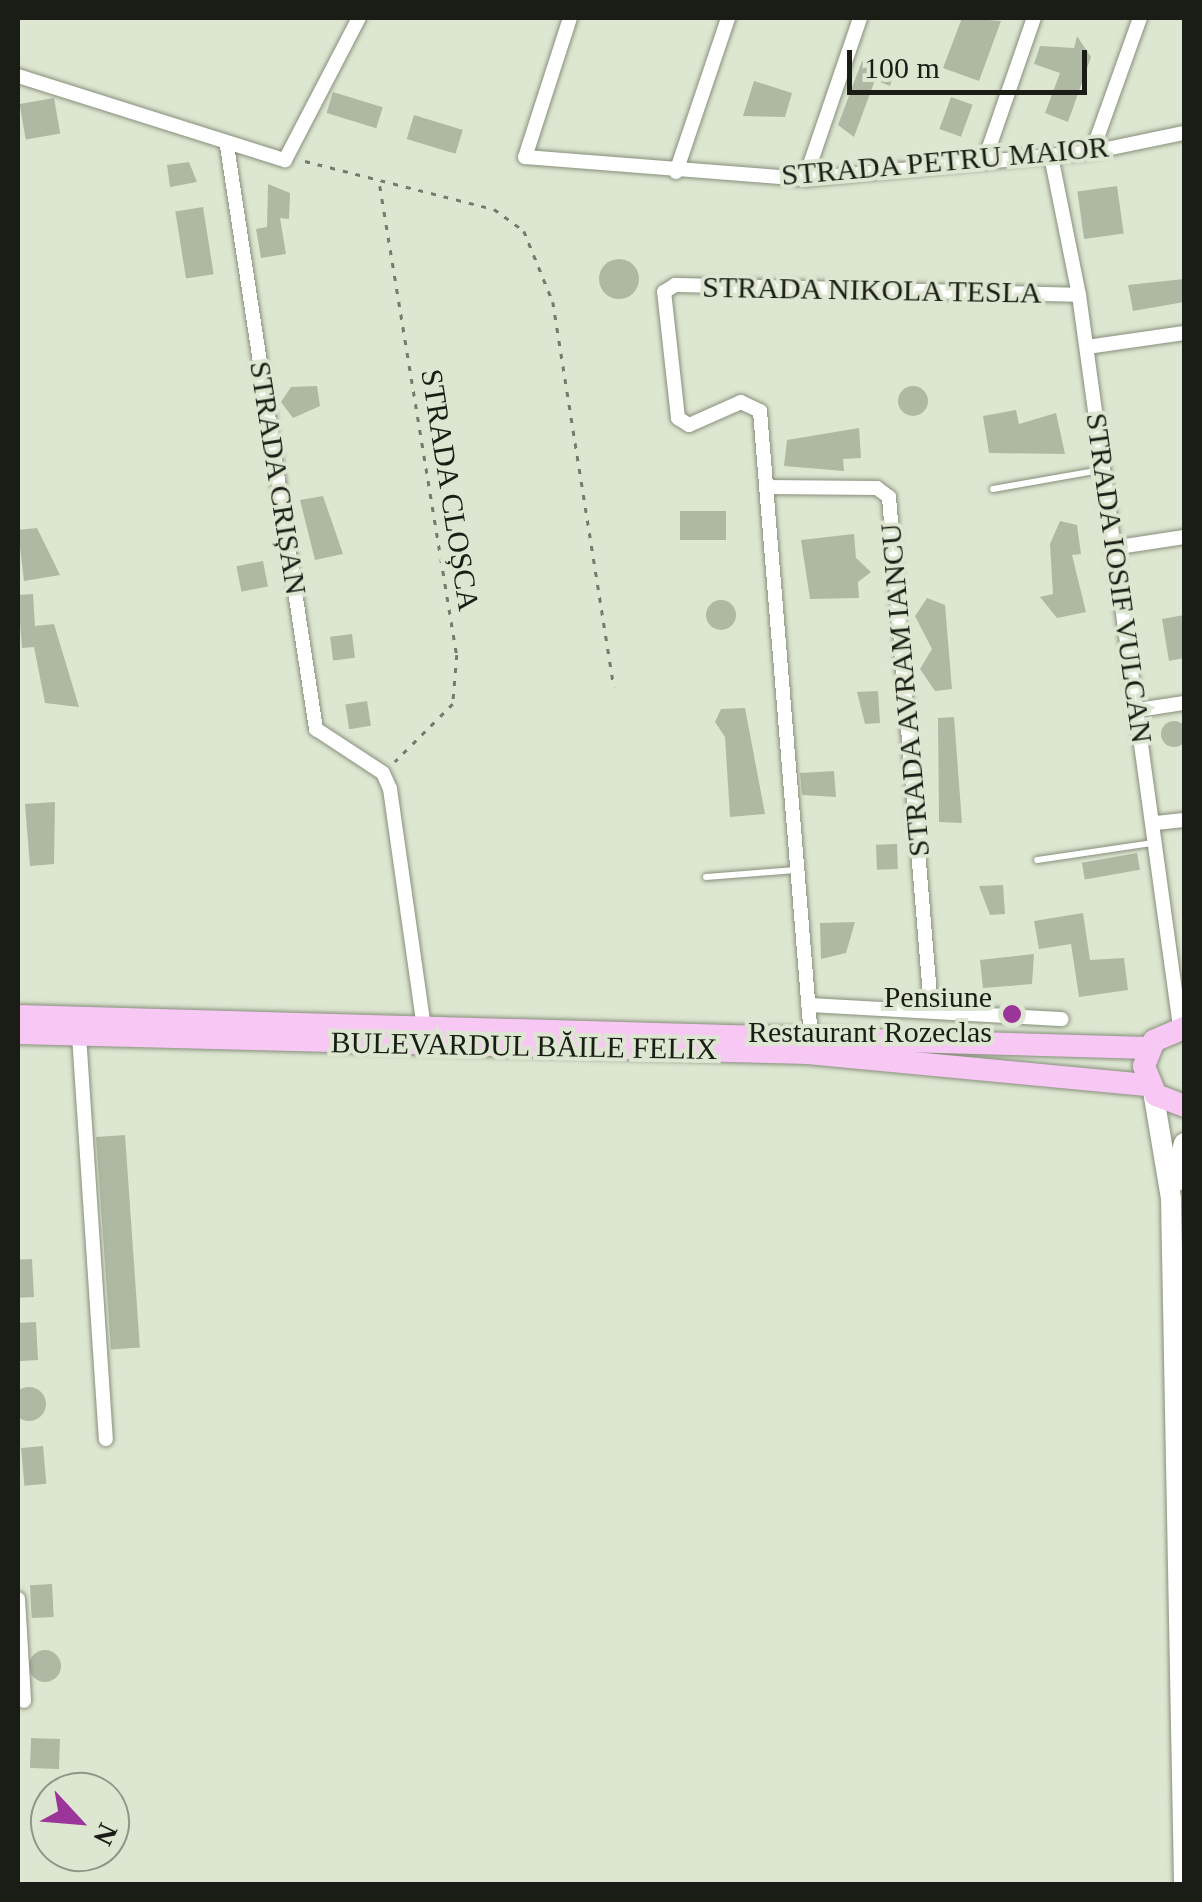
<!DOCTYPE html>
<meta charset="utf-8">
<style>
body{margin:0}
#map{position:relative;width:1202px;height:1902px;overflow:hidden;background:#dde6d1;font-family:"Times New Roman",serif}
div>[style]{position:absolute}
.building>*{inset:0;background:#afb8a3;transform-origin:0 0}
.round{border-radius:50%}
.path>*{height:2.5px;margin-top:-1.25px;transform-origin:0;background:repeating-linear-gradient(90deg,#747a6c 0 5px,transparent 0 13px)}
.roads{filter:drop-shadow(0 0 2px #878f7b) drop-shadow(0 0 2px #878f7b)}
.lane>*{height:6px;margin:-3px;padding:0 3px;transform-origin:3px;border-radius:3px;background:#fff}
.street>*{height:14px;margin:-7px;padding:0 7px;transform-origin:7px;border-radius:7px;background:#fff}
.secondary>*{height:20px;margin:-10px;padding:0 10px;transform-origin:10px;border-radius:10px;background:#fff}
.primary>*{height:22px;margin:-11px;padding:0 11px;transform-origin:11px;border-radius:11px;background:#f8c8f5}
.dots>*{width:28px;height:28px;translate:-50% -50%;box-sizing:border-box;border:5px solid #dde6d1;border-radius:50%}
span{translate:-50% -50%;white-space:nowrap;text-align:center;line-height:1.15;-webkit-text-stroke:8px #dde6d1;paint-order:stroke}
.street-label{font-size:30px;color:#1a1d15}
.poi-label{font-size:30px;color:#1a1d15}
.right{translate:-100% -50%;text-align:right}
.frame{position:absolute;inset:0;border:20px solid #1a1d15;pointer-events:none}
.north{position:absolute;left:30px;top:1772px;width:100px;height:100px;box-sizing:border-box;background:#dde6d1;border:2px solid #8f9686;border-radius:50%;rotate:116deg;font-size:28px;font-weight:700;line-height:40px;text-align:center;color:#1a1d15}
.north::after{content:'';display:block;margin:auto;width:35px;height:45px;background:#9c3599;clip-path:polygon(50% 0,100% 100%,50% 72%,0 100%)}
.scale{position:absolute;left:847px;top:50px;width:240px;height:45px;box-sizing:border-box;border:5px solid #1a1d15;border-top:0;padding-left:12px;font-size:30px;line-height:35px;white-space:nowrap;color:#1a1d15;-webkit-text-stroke:8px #dde6d1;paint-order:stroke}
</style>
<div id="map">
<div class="building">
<div style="clip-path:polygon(962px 18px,1001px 21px,979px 81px,943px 68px)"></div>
<div style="clip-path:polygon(1077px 36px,1091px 57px,1068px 122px,1045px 113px,1060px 73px,1034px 64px,1040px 46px,1074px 48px)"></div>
<div style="clip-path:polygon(862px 61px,894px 74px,890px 86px,875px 80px,854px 137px,838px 125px)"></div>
<div style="clip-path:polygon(754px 81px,792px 93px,785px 117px,743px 116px)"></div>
<div style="left:333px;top:92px;width:52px;height:22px;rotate:17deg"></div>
<div style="left:951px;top:97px;width:23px;height:34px;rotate:20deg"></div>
<div style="left:54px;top:98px;width:36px;height:35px;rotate:80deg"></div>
<div style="left:414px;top:115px;width:51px;height:25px;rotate:17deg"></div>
<div style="clip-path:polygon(189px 162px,197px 182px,170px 187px,167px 165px)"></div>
<div style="clip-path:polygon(268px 184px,290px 193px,289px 219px,280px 218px,286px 254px,261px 258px,256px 229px,267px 227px)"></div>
<div style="left:1117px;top:186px;width:48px;height:40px;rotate:82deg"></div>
<div style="left:203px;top:207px;width:68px;height:28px;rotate:81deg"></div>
<div class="round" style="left:599px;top:259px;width:40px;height:40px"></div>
<div style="clip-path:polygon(1184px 279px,1184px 302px,1133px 311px,1128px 285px)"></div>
<div style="clip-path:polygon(317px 386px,320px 406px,293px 418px,281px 402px,291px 387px)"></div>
<div class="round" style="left:898px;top:386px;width:30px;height:30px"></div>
<div style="clip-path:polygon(1016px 410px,1019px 424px,1056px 413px,1065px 454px,989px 453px,983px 416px)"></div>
<div style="clip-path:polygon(859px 428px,861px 458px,843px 459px,844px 471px,784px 466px,787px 440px)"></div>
<div style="clip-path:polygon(323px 496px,343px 554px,315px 560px,300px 500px)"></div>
<div style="left:726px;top:511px;width:29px;height:46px;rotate:90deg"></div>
<div style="clip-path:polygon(1060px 521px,1077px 525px,1081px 554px,1072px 555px,1086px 612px,1057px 618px,1040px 597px,1053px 594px,1050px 544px)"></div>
<div style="clip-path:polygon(37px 528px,60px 575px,24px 581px,18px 530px)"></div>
<div style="clip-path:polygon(854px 534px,856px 558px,871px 572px,858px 582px,859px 598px,810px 599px,801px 540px)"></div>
<div style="left:263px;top:561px;width:26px;height:27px;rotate:79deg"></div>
<div style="clip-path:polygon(33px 594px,35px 626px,54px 624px,79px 707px,45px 703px,34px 647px,22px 648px,18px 595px)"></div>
<div style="clip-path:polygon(927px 598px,945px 605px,952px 689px,935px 691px,920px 669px,932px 649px,915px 616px)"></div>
<div class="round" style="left:706px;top:600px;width:30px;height:30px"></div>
<div style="clip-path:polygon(1184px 615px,1184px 658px,1169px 661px,1162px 619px)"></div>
<div style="left:352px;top:634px;width:24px;height:22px;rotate:83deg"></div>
<div style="clip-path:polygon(878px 691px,880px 723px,865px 724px,857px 692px)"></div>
<div style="left:367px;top:701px;width:25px;height:22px;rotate:81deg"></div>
<div style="clip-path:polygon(745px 708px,765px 814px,730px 817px,725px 737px,715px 722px,721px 709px)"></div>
<div style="clip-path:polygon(954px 717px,962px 823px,939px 822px,938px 718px)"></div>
<div class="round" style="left:1161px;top:721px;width:26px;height:26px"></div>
<div style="clip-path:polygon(834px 771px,836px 797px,802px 795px,800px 773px)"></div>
<div style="clip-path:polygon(55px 802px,54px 864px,30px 866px,25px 804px)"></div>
<div style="left:897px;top:844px;width:25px;height:21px;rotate:88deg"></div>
<div style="left:1137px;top:853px;width:17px;height:56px;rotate:80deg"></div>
<div style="clip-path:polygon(1003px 885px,1005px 914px,990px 915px,979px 886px)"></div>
<div style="clip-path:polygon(1083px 913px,1090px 960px,1124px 958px,1128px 990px,1079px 997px,1071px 944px,1039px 949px,1034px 921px)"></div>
<div style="clip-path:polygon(855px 922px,846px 953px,821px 959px,820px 923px)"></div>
<div style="clip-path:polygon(1034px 954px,1032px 984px,983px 988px,980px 960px)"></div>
<div style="left:125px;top:1135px;width:213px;height:29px;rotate:86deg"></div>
<div style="left:32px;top:1259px;width:38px;height:14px;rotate:87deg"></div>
<div style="left:36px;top:1322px;width:38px;height:18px;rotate:87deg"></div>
<div class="round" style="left:12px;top:1387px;width:34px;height:34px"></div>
<div style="left:43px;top:1446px;width:38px;height:22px;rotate:85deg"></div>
<div style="left:52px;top:1584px;width:33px;height:22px;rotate:87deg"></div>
<div class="round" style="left:29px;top:1650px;width:32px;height:32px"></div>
<div style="left:31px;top:1738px;width:29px;height:30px;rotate:2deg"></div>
</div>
<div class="path">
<div style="left:305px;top:161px;width:195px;rotate:14.3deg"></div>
<div style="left:494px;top:209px;width:37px;rotate:36deg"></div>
<div style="left:524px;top:231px;width:77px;rotate:67.8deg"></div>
<div style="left:553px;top:302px;width:390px;rotate:81deg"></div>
<div style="left:380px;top:186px;width:475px;rotate:80.7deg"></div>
<div style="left:457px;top:655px;width:49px;rotate:94.7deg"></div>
<div style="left:453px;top:704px;width:82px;rotate:135deg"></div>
</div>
<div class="roads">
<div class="lane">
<div style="left:993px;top:489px;width:110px;rotate:-10deg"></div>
<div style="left:1037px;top:860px;width:116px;rotate:-8.4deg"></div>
<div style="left:706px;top:877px;width:90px;rotate:-4.4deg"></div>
</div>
<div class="street">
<div style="left:570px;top:18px;width:146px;rotate:107.9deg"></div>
<div style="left:525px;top:157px;width:281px;rotate:4.5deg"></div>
<div style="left:805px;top:179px;width:288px;rotate:-5.4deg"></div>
<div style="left:1092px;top:152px;width:94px;rotate:-11.7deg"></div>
<div style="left:18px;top:76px;width:280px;rotate:17.5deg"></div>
<div style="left:285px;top:160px;width:160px;rotate:-62.5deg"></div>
<div style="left:227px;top:146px;width:590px;rotate:81.32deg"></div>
<div style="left:316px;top:729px;width:80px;rotate:33.3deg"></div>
<div style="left:383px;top:773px;width:17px;rotate:66deg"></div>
<div style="left:390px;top:789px;width:241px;rotate:81.9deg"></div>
<div style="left:1092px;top:152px;width:142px;rotate:-70.3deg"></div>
<div style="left:1051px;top:156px;width:142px;rotate:78.6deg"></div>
<div style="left:1079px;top:295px;width:739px;rotate:82.14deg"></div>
<div style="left:984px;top:162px;width:152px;rotate:-70.9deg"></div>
<div style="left:676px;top:172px;width:163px;rotate:-71.3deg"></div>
<div style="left:805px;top:179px;width:170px;rotate:-71.1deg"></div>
<div style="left:1087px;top:347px;width:98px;rotate:-8.2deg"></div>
<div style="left:766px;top:487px;width:111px;rotate:0.5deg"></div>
<div style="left:877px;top:488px;width:15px;rotate:37deg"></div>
<div style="left:889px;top:497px;width:513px;rotate:85.3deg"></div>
<div style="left:1112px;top:548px;width:73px;rotate:-8.7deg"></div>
<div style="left:1138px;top:710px;width:47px;rotate:-8.7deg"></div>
<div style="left:1156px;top:823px;width:28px;rotate:-6deg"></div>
<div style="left:808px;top:1005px;width:254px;rotate:3.2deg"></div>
<div style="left:79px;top:1035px;width:405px;rotate:86.2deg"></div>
<div style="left:811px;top:1037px;width:628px;rotate:-94.66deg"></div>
<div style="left:760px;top:411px;width:21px;rotate:-155deg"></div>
<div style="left:741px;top:402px;width:57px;rotate:156.1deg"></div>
<div style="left:689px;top:425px;width:13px;rotate:-148deg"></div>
<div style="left:678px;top:418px;width:127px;rotate:-96.3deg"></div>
<div style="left:664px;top:292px;width:13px;rotate:-32deg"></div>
<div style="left:675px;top:285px;width:404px;rotate:1.4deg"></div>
<div style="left:18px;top:1599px;width:102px;rotate:86.6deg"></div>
</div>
<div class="secondary">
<div style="left:1153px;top:1091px;width:109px;rotate:80.5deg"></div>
<div style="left:1171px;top:1199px;width:685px;rotate:88.91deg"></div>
<div style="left:1174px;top:1183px;width:41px;rotate:-76deg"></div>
</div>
<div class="primary">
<div style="left:18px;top:1016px;width:1130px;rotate:1.62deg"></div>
<div style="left:1184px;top:1028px;width:33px;rotate:157deg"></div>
<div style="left:1154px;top:1041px;width:27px;rotate:112deg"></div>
<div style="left:1144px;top:1066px;width:31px;rotate:68deg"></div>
<div style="left:1156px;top:1095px;width:30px;rotate:21deg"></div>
<div style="left:18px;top:1033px;width:790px;rotate:1.45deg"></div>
<div style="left:808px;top:1053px;width:342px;rotate:5.4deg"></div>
</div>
</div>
<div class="dots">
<div style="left:1012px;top:1014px;background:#9c3599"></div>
</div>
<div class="street-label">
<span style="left:945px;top:161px;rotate:-5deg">STRADA PETRU MAIOR</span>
<span style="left:872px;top:290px;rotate:1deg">STRADA NIKOLA TESLA</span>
<span style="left:278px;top:478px;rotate:81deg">STRADA CRIȘAN</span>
<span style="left:450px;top:490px;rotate:81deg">STRADA CLOȘCA</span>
<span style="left:1119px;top:578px;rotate:82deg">STRADA IOSIF VULCAN</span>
<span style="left:905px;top:690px;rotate:-95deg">STRADA AVRAM IANCU</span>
<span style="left:524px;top:1046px;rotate:1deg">BULEVARDUL BĂILE FELIX</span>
</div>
<div class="poi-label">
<span class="right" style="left:992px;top:1014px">Pensiune<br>Restaurant Rozeclas</span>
</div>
<div class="frame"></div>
<div class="north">N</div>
<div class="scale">100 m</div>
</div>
